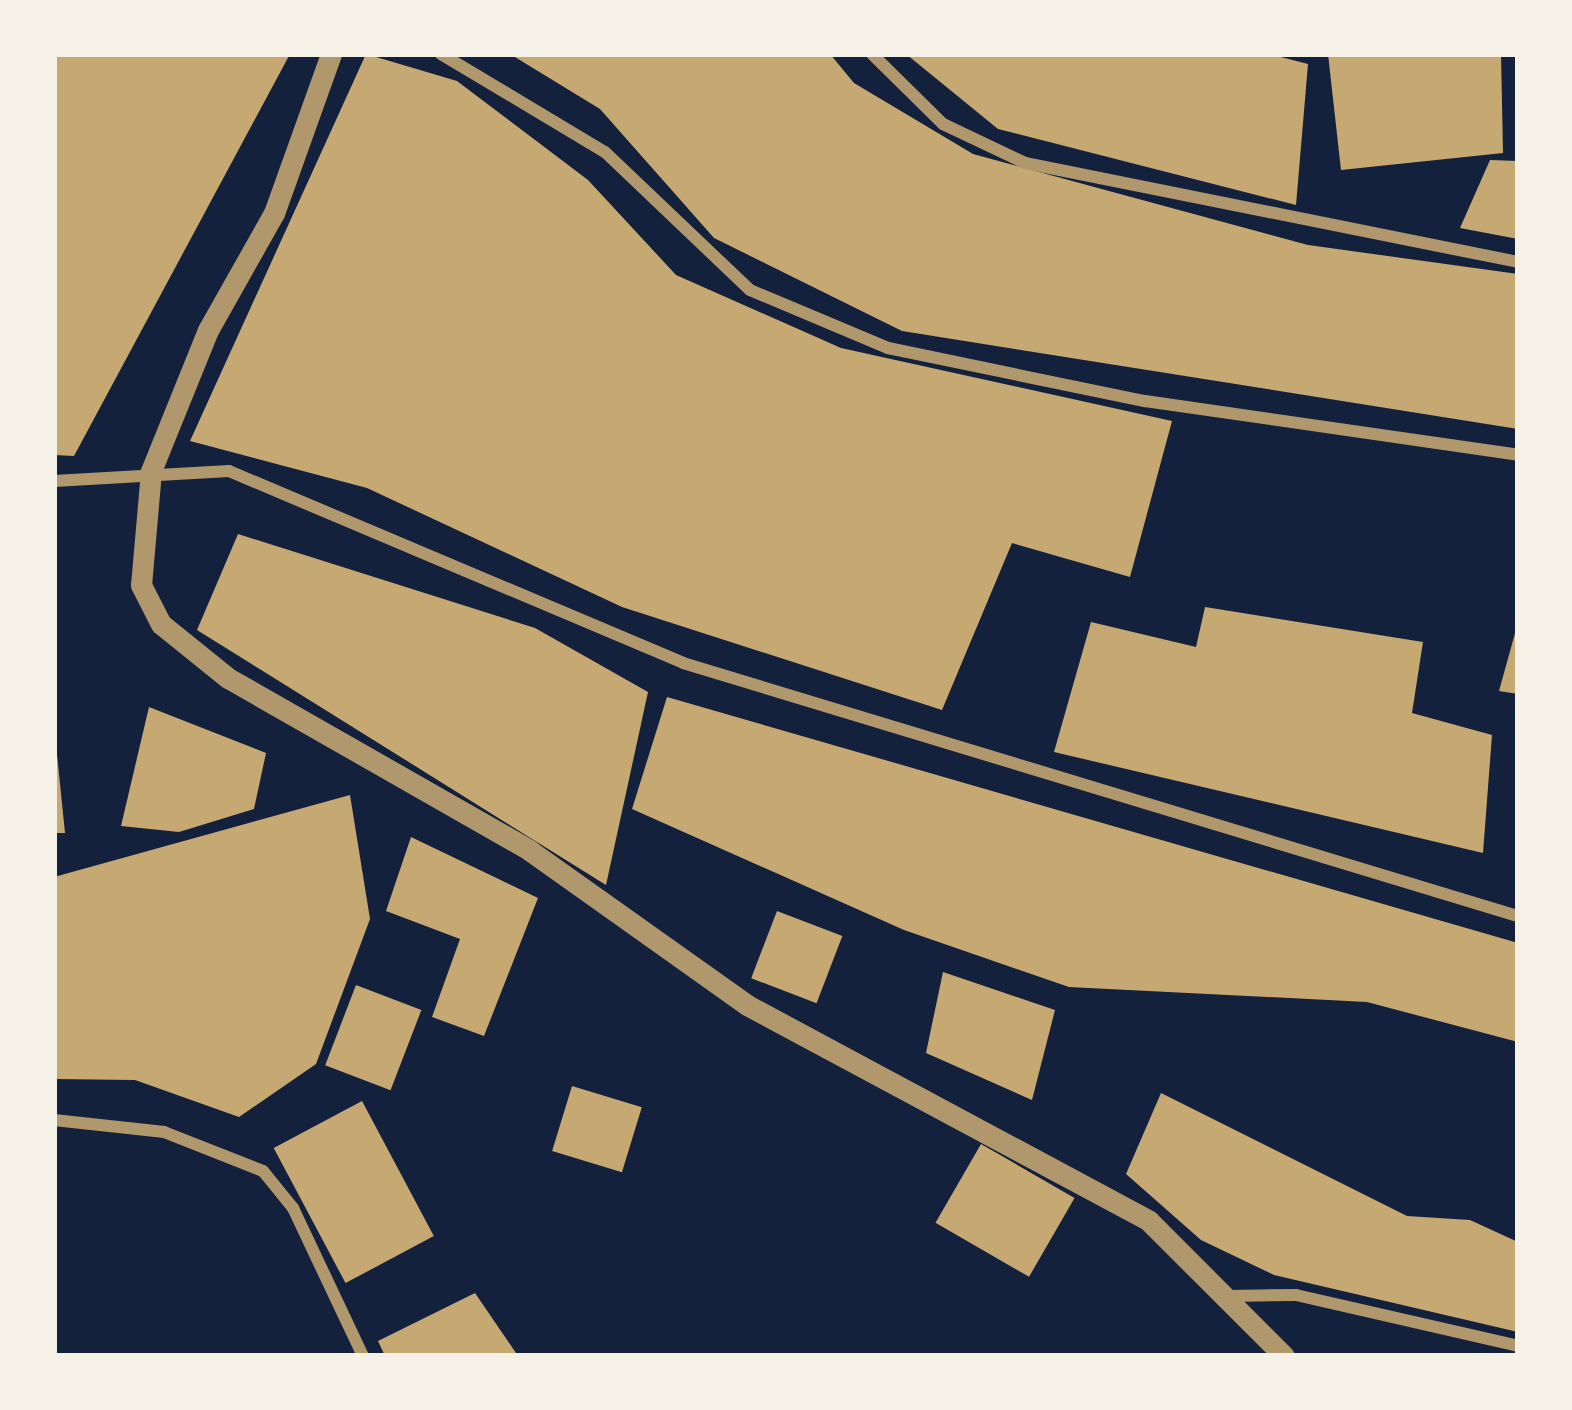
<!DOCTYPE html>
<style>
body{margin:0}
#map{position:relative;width:1572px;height:1410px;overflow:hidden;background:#14213d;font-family:Karla,sans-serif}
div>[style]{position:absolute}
.building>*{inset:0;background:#c6a872;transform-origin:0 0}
.minor>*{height:12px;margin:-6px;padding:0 6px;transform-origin:6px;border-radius:6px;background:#b1986c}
.tertiary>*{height:21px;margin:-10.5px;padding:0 10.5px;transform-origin:10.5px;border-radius:10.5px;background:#b1986c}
span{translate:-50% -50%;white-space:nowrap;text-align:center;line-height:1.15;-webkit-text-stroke:12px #f6f1e7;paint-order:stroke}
.frame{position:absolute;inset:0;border:57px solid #f6f1e7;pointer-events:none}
</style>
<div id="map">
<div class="building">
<div style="clip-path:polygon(54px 54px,290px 54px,74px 456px,54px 455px)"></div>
<div style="clip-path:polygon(366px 54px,457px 81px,588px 180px,676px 275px,841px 348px,1172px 421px,1130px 577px,1012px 543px,942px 710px,622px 607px,367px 488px,190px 441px)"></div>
<div style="clip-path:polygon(510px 54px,830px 54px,854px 83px,973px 154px,1308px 245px,1518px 274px,1518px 429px,902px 331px,714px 238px,600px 109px)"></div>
<div style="clip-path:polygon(906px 54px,1269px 54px,1308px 64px,1296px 205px,998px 129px)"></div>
<div style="clip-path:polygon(1328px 54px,1501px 54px,1503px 153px,1341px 170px)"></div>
<div style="clip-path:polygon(1490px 160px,1518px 161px,1518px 239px,1460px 228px)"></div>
<div style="clip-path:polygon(238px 534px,535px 628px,648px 692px,606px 885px,197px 630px)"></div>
<div style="clip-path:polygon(1205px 607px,1423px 642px,1412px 713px,1492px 735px,1483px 853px,1054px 752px,1091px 622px,1196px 647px)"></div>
<div style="clip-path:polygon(1517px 626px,1518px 626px,1518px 694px,1499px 691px)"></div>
<div style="clip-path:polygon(667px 697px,1518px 943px,1518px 1042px,1367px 1002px,1069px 987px,904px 930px,632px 809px)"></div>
<div style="clip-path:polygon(149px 707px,266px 753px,254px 809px,179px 832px,121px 826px)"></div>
<div style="clip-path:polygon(57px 754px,65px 833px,54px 833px)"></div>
<div style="clip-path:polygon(350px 795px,370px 919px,316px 1064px,239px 1117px,135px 1080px,54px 1079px,54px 877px)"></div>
<div style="clip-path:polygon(411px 837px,538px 898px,484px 1036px,432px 1017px,460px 939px,386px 911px)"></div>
<div style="left:777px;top:911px;width:70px;height:72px;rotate:21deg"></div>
<div style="clip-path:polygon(943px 972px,1055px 1010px,1032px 1100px,926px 1053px)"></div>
<div style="left:356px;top:985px;width:70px;height:86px;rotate:21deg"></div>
<div style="left:572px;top:1086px;width:73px;height:68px;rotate:17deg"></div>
<div style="clip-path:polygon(1161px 1093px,1407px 1216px,1470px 1220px,1518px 1242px,1518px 1332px,1274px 1275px,1201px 1240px,1126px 1174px)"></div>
<div style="left:362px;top:1101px;width:153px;height:100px;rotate:62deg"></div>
<div style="left:981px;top:1144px;width:108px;height:91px;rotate:30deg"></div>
<div style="clip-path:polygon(475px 1293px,518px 1356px,385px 1356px,378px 1341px)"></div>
</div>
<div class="minor">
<div style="left:441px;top:54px;width:191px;rotate:30.9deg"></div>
<div style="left:605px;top:152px;width:200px;rotate:43.6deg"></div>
<div style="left:750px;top:290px;width:150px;rotate:22.8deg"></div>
<div style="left:888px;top:348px;width:262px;rotate:11.7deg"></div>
<div style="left:1145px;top:401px;width:377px;rotate:8.2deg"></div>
<div style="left:872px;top:54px;width:100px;rotate:44.6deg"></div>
<div style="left:943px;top:124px;width:91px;rotate:25.4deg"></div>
<div style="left:1025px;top:163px;width:503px;rotate:11.35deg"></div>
<div style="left:54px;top:481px;width:175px;rotate:-3.3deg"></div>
<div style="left:229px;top:471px;width:493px;rotate:22.9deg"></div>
<div style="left:683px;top:663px;width:872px;rotate:16.86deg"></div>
<div style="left:54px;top:1120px;width:111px;rotate:6.2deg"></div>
<div style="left:164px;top:1132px;width:106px;rotate:21.5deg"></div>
<div style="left:263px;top:1171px;width:48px;rotate:51deg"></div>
<div style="left:293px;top:1208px;width:164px;rotate:64.7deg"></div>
<div style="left:1230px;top:1296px;width:66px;rotate:-0.9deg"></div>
<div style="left:1296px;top:1295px;width:228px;rotate:12.9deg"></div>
</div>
<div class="tertiary">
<div style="left:331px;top:54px;width:169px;rotate:109.7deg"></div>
<div style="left:274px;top:213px;width:134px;rotate:119.4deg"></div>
<div style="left:208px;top:330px;width:152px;rotate:112deg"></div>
<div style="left:151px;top:471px;width:114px;rotate:95deg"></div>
<div style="left:141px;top:585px;width:44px;rotate:62.9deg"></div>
<div style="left:161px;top:624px;width:86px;rotate:38.9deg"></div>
<div style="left:228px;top:678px;width:347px;rotate:29.7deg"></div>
<div style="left:529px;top:850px;width:267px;rotate:35.4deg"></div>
<div style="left:747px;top:1005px;width:456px;rotate:28.2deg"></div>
<div style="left:1149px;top:1221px;width:191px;rotate:45deg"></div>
</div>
<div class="frame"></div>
</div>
